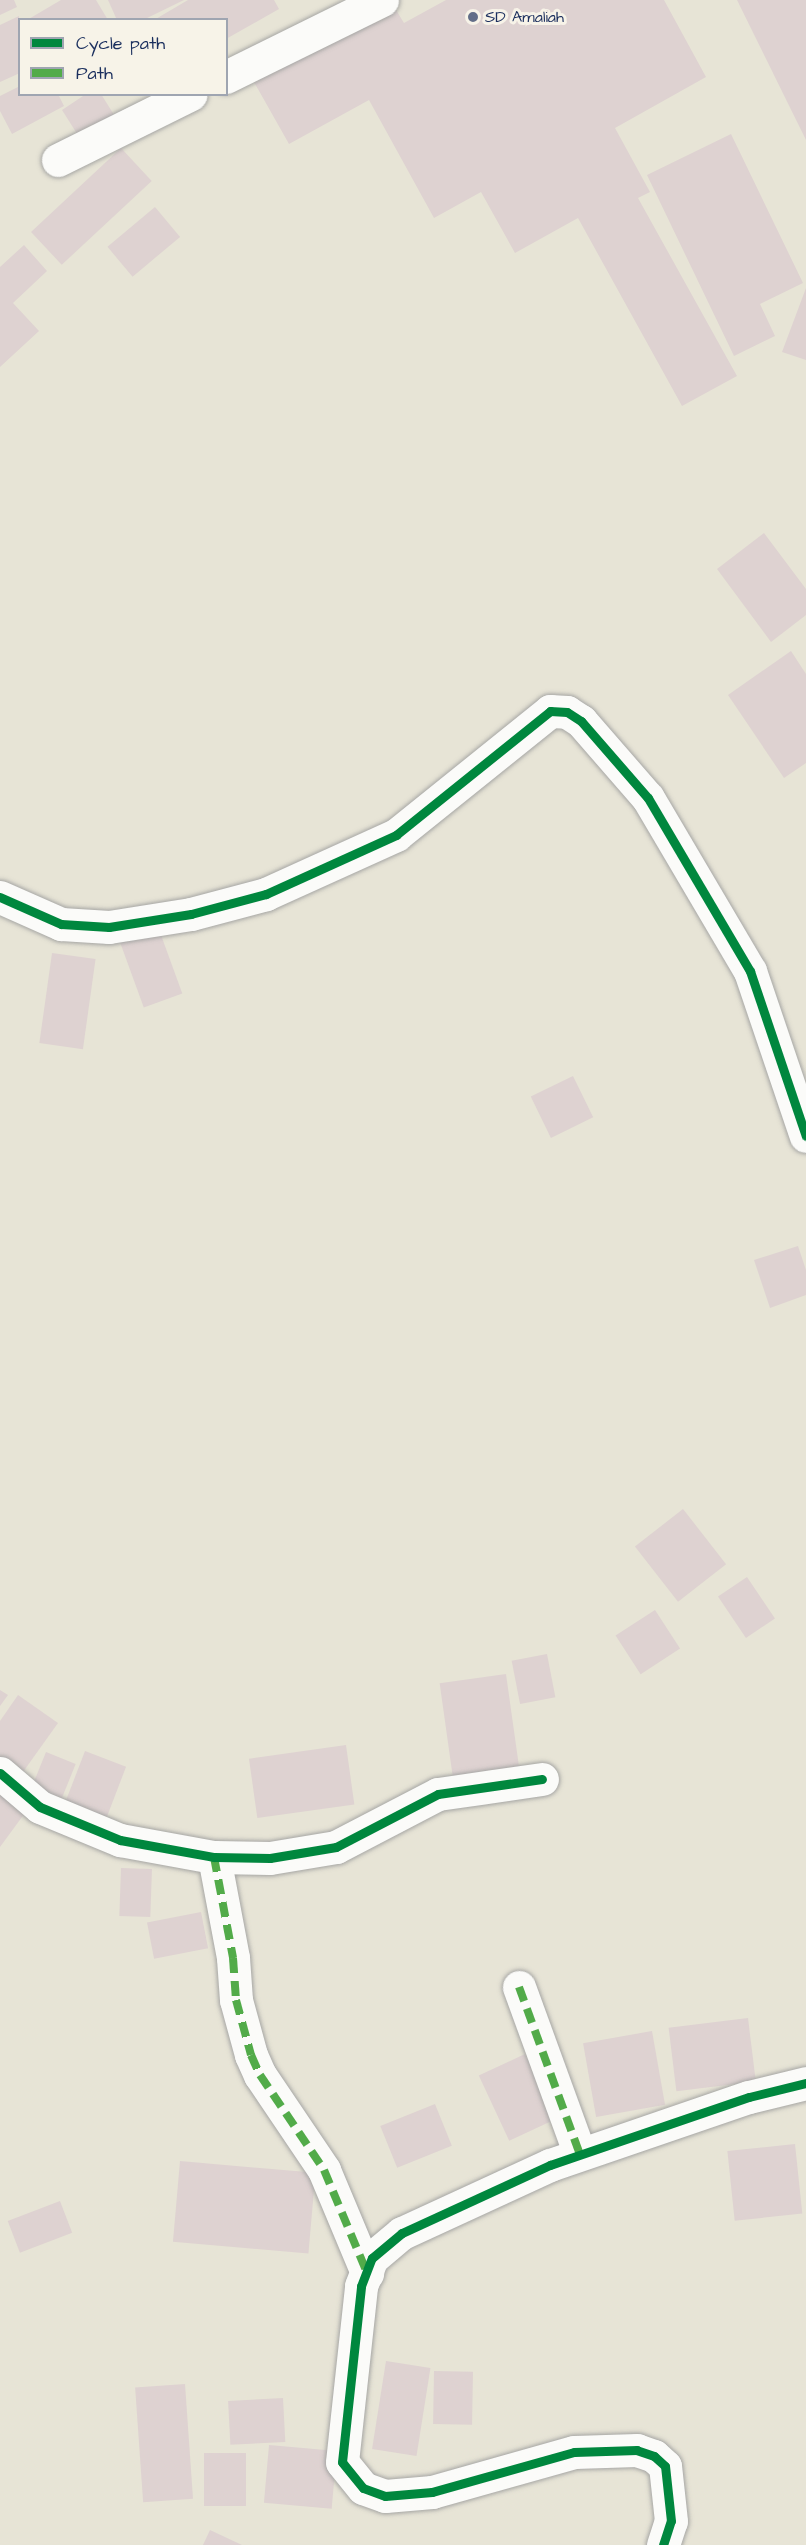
<!DOCTYPE html>
<style>
body{margin:0}
#map{position:relative;width:806px;height:2545px;overflow:hidden;background:#e7e4d6;font-family:"Architects Daughter",sans-serif}
div>[style]{position:absolute}
.building>*{inset:0;background:#ded2d1;transform-origin:0 0}
.roads{filter:drop-shadow(0 0 2px #a6a6a4) drop-shadow(0 0 2px #a6a6a4)}
.minor>*{height:33px;margin:-16.5px;padding:0 16.5px;transform-origin:16.5px;border-radius:16.5px;background:#fbfbf9}
.quiet>*{height:8px;margin-top:-4px;transform-origin:0;background:repeating-linear-gradient(90deg,#52ab49 0 15px,transparent 0 23px)}
.cycleway>*{height:9px;margin:-4.5px;padding:0 4.5px;transform-origin:4.5px;border-radius:4.5px;background:#00873e}
.dots>*{width:16px;height:16px;translate:-50% -50%;box-sizing:border-box;border:3px solid #f7f3e8;border-radius:50%}
span{translate:-50% -50%;white-space:nowrap;text-align:center;line-height:1.15;-webkit-text-stroke:6px #f7f3e8;paint-order:stroke}
.poi-label{font-size:16px;color:#1b2f5e}
.left{translate:0 -50%;text-align:left}
.legend{position:absolute;left:18px;top:18px;width:210px;height:78px;box-sizing:border-box;background:#f7f3e8;border:2px solid #9fa5b1;margin:0;padding:8px 10px;list-style:none;font-size:18px;color:#1b2f5e}
.legend li{display:flex;align-items:center;gap:12px;height:30px}
.legend b{width:30px;border:2px solid #9fa5b1}
</style>
<div id="map">
<div class="building">
<div style="clip-path:polygon(0 0,14px 0,17px 7px,0 15px)"></div>
<div style="clip-path:polygon(61px 0,96px 0,108px 20px,27px 20px)"></div>
<div style="clip-path:polygon(108px 0,184px 0,143px 20px,117px 20px)"></div>
<div style="clip-path:polygon(188px 0,274px 0,279px 9px,226px 39px,226px 20px,154px 20px)"></div>
<div style="clip-path:polygon(446px 0,664px 0,706px 77px,615px 128px,650px 192px,638px 198px,737px 376px,682px 406px,578px 218px,515px 253px,481px 192px,434px 218px,369px 100px,289px 144px,254px 82px,393px 5px,404px 23px)"></div>
<div style="clip-path:polygon(737px 0,806px 0,806px 140px)"></div>
<div style="clip-path:polygon(19px 16px,20px 73px,0 82px,0 25px)"></div>
<div style="clip-path:polygon(20px 86px,20px 94px,58px 94px,64px 106px,12px 134px,0 111px,0 96px)"></div>
<div style="clip-path:polygon(86px 94px,101px 94px,116px 118px,81px 140px,62px 110px)"></div>
<div style="clip-path:polygon(731px 134px,803px 283px,760px 304px,775px 336px,734px 356px,647px 175px)"></div>
<div style="left:121px;top:148px;width:45px;height:123px;rotate:47deg"></div>
<div style="left:155px;top:207px;width:39px;height:62px;rotate:50deg"></div>
<div style="clip-path:polygon(24px 245px,47px 271px,13px 303px,39px 331px,0 367px,0 267px)"></div>
<div style="clip-path:polygon(806px 288px,806px 360px,782px 352px)"></div>
<div style="clip-path:polygon(764px 533px,806px 589px,806px 615px,771px 642px,717px 569px)"></div>
<div style="clip-path:polygon(791px 651px,806px 674px,806px 763px,784px 778px,728px 695px)"></div>
<div style="left:157px;top:924px;width:74px;height:41px;rotate:70deg"></div>
<div style="left:52px;top:953px;width:44px;height:91px;rotate:8deg"></div>
<div style="left:573px;top:1076px;width:46px;height:47px;rotate:64deg"></div>
<div style="clip-path:polygon(798px 1246px,806px 1270px,806px 1295px,770px 1308px,754px 1260px)"></div>
<div style="left:683px;top:1509px;width:70px;height:61px;rotate:52deg"></div>
<div style="left:747px;top:1577px;width:50px;height:35px;rotate:56deg"></div>
<div style="left:655px;top:1610px;width:46px;height:47px;rotate:57deg"></div>
<div style="left:547px;top:1654px;width:44px;height:36px;rotate:79deg"></div>
<div style="left:506px;top:1674px;width:96px;height:67px;rotate:82deg"></div>
<div style="clip-path:polygon(0 1690px,8px 1695px,0 1706px)"></div>
<div style="clip-path:polygon(18px 1695px,58px 1723px,18px 1779px,0 1765px,0 1721px)"></div>
<div style="left:346px;top:1745px;width:60px;height:98px;rotate:82deg"></div>
<div style="left:85px;top:1751px;width:44px;height:66px;rotate:21deg"></div>
<div style="left:46px;top:1752px;width:32px;height:44px;rotate:22deg"></div>
<div style="clip-path:polygon(0 1778px,33px 1802px,0 1847px)"></div>
<div style="left:121px;top:1868px;width:31px;height:48px;rotate:2deg"></div>
<div style="left:201px;top:1912px;width:37px;height:55px;rotate:79deg"></div>
<div style="left:748px;top:2018px;width:64px;height:80px;rotate:83deg"></div>
<div style="left:652px;top:2031px;width:75px;height:70px;rotate:80deg"></div>
<div style="left:525px;top:2054px;width:72px;height:51px;rotate:65deg"></div>
<div style="left:435px;top:2104px;width:45px;height:59px;rotate:68deg"></div>
<div style="left:795px;top:2144px;width:70px;height:68px;rotate:84deg"></div>
<div style="left:180px;top:2161px;width:136px;height:81px;rotate:5deg"></div>
<div style="left:60px;top:2201px;width:34px;height:56px;rotate:69deg"></div>
<div style="left:386px;top:2361px;width:45px;height:89px;rotate:9deg"></div>
<div style="left:434px;top:2371px;width:39px;height:53px;rotate:1deg"></div>
<div style="left:185px;top:2384px;width:115px;height:50px;rotate:86deg"></div>
<div style="left:283px;top:2398px;width:44px;height:55px;rotate:87deg"></div>
<div style="left:269px;top:2445px;width:68px;height:58px;rotate:5deg"></div>
<div style="left:204px;top:2453px;width:42px;height:53px"></div>
<div style="clip-path:polygon(210px 2530px,242px 2545px,203px 2545px)"></div>
</div>
<div class="roads">
<div class="minor">
<div style="left:226px;top:77px;width:174px;rotate:-26.3deg"></div>
<div style="left:58px;top:160px;width:148px;rotate:-26.4deg"></div>
<div style="left:0;top:897px;width:67px;rotate:23.9deg"></div>
<div style="left:61px;top:924px;width:48px;rotate:3.6deg"></div>
<div style="left:109px;top:927px;width:83px;rotate:-9deg"></div>
<div style="left:191px;top:914px;width:78px;rotate:-14.9deg"></div>
<div style="left:266px;top:894px;width:143px;rotate:-24.4deg"></div>
<div style="left:396px;top:835px;width:198px;rotate:-38.8deg"></div>
<div style="left:550px;top:711px;width:17px;rotate:3deg"></div>
<div style="left:567px;top:712px;width:17px;rotate:33deg"></div>
<div style="left:581px;top:721px;width:102px;rotate:49deg"></div>
<div style="left:648px;top:798px;width:201px;rotate:59.5deg"></div>
<div style="left:750px;top:971px;width:174px;rotate:71.3deg"></div>
<div style="left:0;top:1773px;width:52px;rotate:40.4deg"></div>
<div style="left:40px;top:1807px;width:87px;rotate:22.4deg"></div>
<div style="left:120px;top:1840px;width:96px;rotate:10.3deg"></div>
<div style="left:214px;top:1857px;width:56px;rotate:1deg"></div>
<div style="left:270px;top:1858px;width:67px;rotate:-9.5deg"></div>
<div style="left:336px;top:1847px;width:115px;rotate:-27.5deg"></div>
<div style="left:438px;top:1794px;width:105px;rotate:-8.2deg"></div>
<div style="left:214px;top:1857px;width:103px;rotate:79.3deg"></div>
<div style="left:233px;top:1958px;width:42px;rotate:85.9deg"></div>
<div style="left:236px;top:2000px;width:57px;rotate:74.7deg"></div>
<div style="left:251px;top:2055px;width:22px;rotate:66deg"></div>
<div style="left:260px;top:2075px;width:115px;rotate:56deg"></div>
<div style="left:324px;top:2170px;width:112px;rotate:67.3deg"></div>
<div style="left:519px;top:1987px;width:176px;rotate:70deg"></div>
<div style="left:663px;top:2545px;width:25px;rotate:-72deg"></div>
<div style="left:671px;top:2521px;width:55px;rotate:-96.2deg"></div>
<div style="left:665px;top:2466px;width:15px;rotate:-138deg"></div>
<div style="left:654px;top:2456px;width:18px;rotate:-161deg"></div>
<div style="left:637px;top:2450px;width:63px;rotate:178.2deg"></div>
<div style="left:574px;top:2452px;width:148px;rotate:164.3deg"></div>
<div style="left:432px;top:2492px;width:47px;rotate:175.1deg"></div>
<div style="left:385px;top:2496px;width:23px;rotate:-160deg"></div>
<div style="left:363px;top:2488px;width:33px;rotate:-129deg"></div>
<div style="left:342px;top:2462px;width:177px;rotate:-83.8deg"></div>
<div style="left:361px;top:2286px;width:30px;rotate:-69deg"></div>
<div style="left:372px;top:2258px;width:39px;rotate:-40deg"></div>
<div style="left:402px;top:2233px;width:163px;rotate:-24.7deg"></div>
<div style="left:550px;top:2165px;width:210px;rotate:-18.9deg"></div>
<div style="left:749px;top:2097px;width:59px;rotate:-13.8deg"></div>
</div>
</div>
<div class="quiet">
<div style="left:214px;top:1857px;width:103px;rotate:79.3deg"></div>
<div style="left:233px;top:1958px;width:42px;rotate:85.9deg"></div>
<div style="left:236px;top:2000px;width:57px;rotate:74.7deg"></div>
<div style="left:251px;top:2055px;width:22px;rotate:66deg"></div>
<div style="left:260px;top:2075px;width:115px;rotate:56deg"></div>
<div style="left:324px;top:2170px;width:112px;rotate:67.3deg"></div>
<div style="left:519px;top:1987px;width:176px;rotate:70deg"></div>
</div>
<div class="cycleway">
<div style="left:0;top:897px;width:67px;rotate:23.9deg"></div>
<div style="left:61px;top:924px;width:48px;rotate:3.6deg"></div>
<div style="left:109px;top:927px;width:83px;rotate:-9deg"></div>
<div style="left:191px;top:914px;width:78px;rotate:-14.9deg"></div>
<div style="left:266px;top:894px;width:143px;rotate:-24.4deg"></div>
<div style="left:396px;top:835px;width:198px;rotate:-38.8deg"></div>
<div style="left:550px;top:711px;width:17px;rotate:3deg"></div>
<div style="left:567px;top:712px;width:17px;rotate:33deg"></div>
<div style="left:581px;top:721px;width:102px;rotate:49deg"></div>
<div style="left:648px;top:798px;width:201px;rotate:59.5deg"></div>
<div style="left:750px;top:971px;width:174px;rotate:71.3deg"></div>
<div style="left:0;top:1773px;width:52px;rotate:40.4deg"></div>
<div style="left:40px;top:1807px;width:87px;rotate:22.4deg"></div>
<div style="left:120px;top:1840px;width:96px;rotate:10.3deg"></div>
<div style="left:214px;top:1857px;width:56px;rotate:1deg"></div>
<div style="left:270px;top:1858px;width:67px;rotate:-9.5deg"></div>
<div style="left:336px;top:1847px;width:115px;rotate:-27.5deg"></div>
<div style="left:438px;top:1794px;width:105px;rotate:-8.2deg"></div>
<div style="left:663px;top:2545px;width:25px;rotate:-72deg"></div>
<div style="left:671px;top:2521px;width:55px;rotate:-96.2deg"></div>
<div style="left:665px;top:2466px;width:15px;rotate:-138deg"></div>
<div style="left:654px;top:2456px;width:18px;rotate:-161deg"></div>
<div style="left:637px;top:2450px;width:63px;rotate:178.2deg"></div>
<div style="left:574px;top:2452px;width:148px;rotate:164.3deg"></div>
<div style="left:432px;top:2492px;width:47px;rotate:175.1deg"></div>
<div style="left:385px;top:2496px;width:23px;rotate:-160deg"></div>
<div style="left:363px;top:2488px;width:33px;rotate:-129deg"></div>
<div style="left:342px;top:2462px;width:177px;rotate:-83.8deg"></div>
<div style="left:361px;top:2286px;width:30px;rotate:-69deg"></div>
<div style="left:372px;top:2258px;width:39px;rotate:-40deg"></div>
<div style="left:402px;top:2233px;width:163px;rotate:-24.7deg"></div>
<div style="left:550px;top:2165px;width:210px;rotate:-18.9deg"></div>
<div style="left:749px;top:2097px;width:59px;rotate:-13.8deg"></div>
</div>
<div class="dots">
<div style="left:473px;top:17px;background:#626e88"></div>
</div>
<div class="poi-label">
<span class="left" style="left:485px;top:17px">SD Amaliah</span>
</div>
<ul class="legend">
<li><b style="height:8px;background:#00873e"></b>Cycle path</li>
<li><b style="height:8px;background:#52ab49"></b>Path</li>
</ul>
</div>
